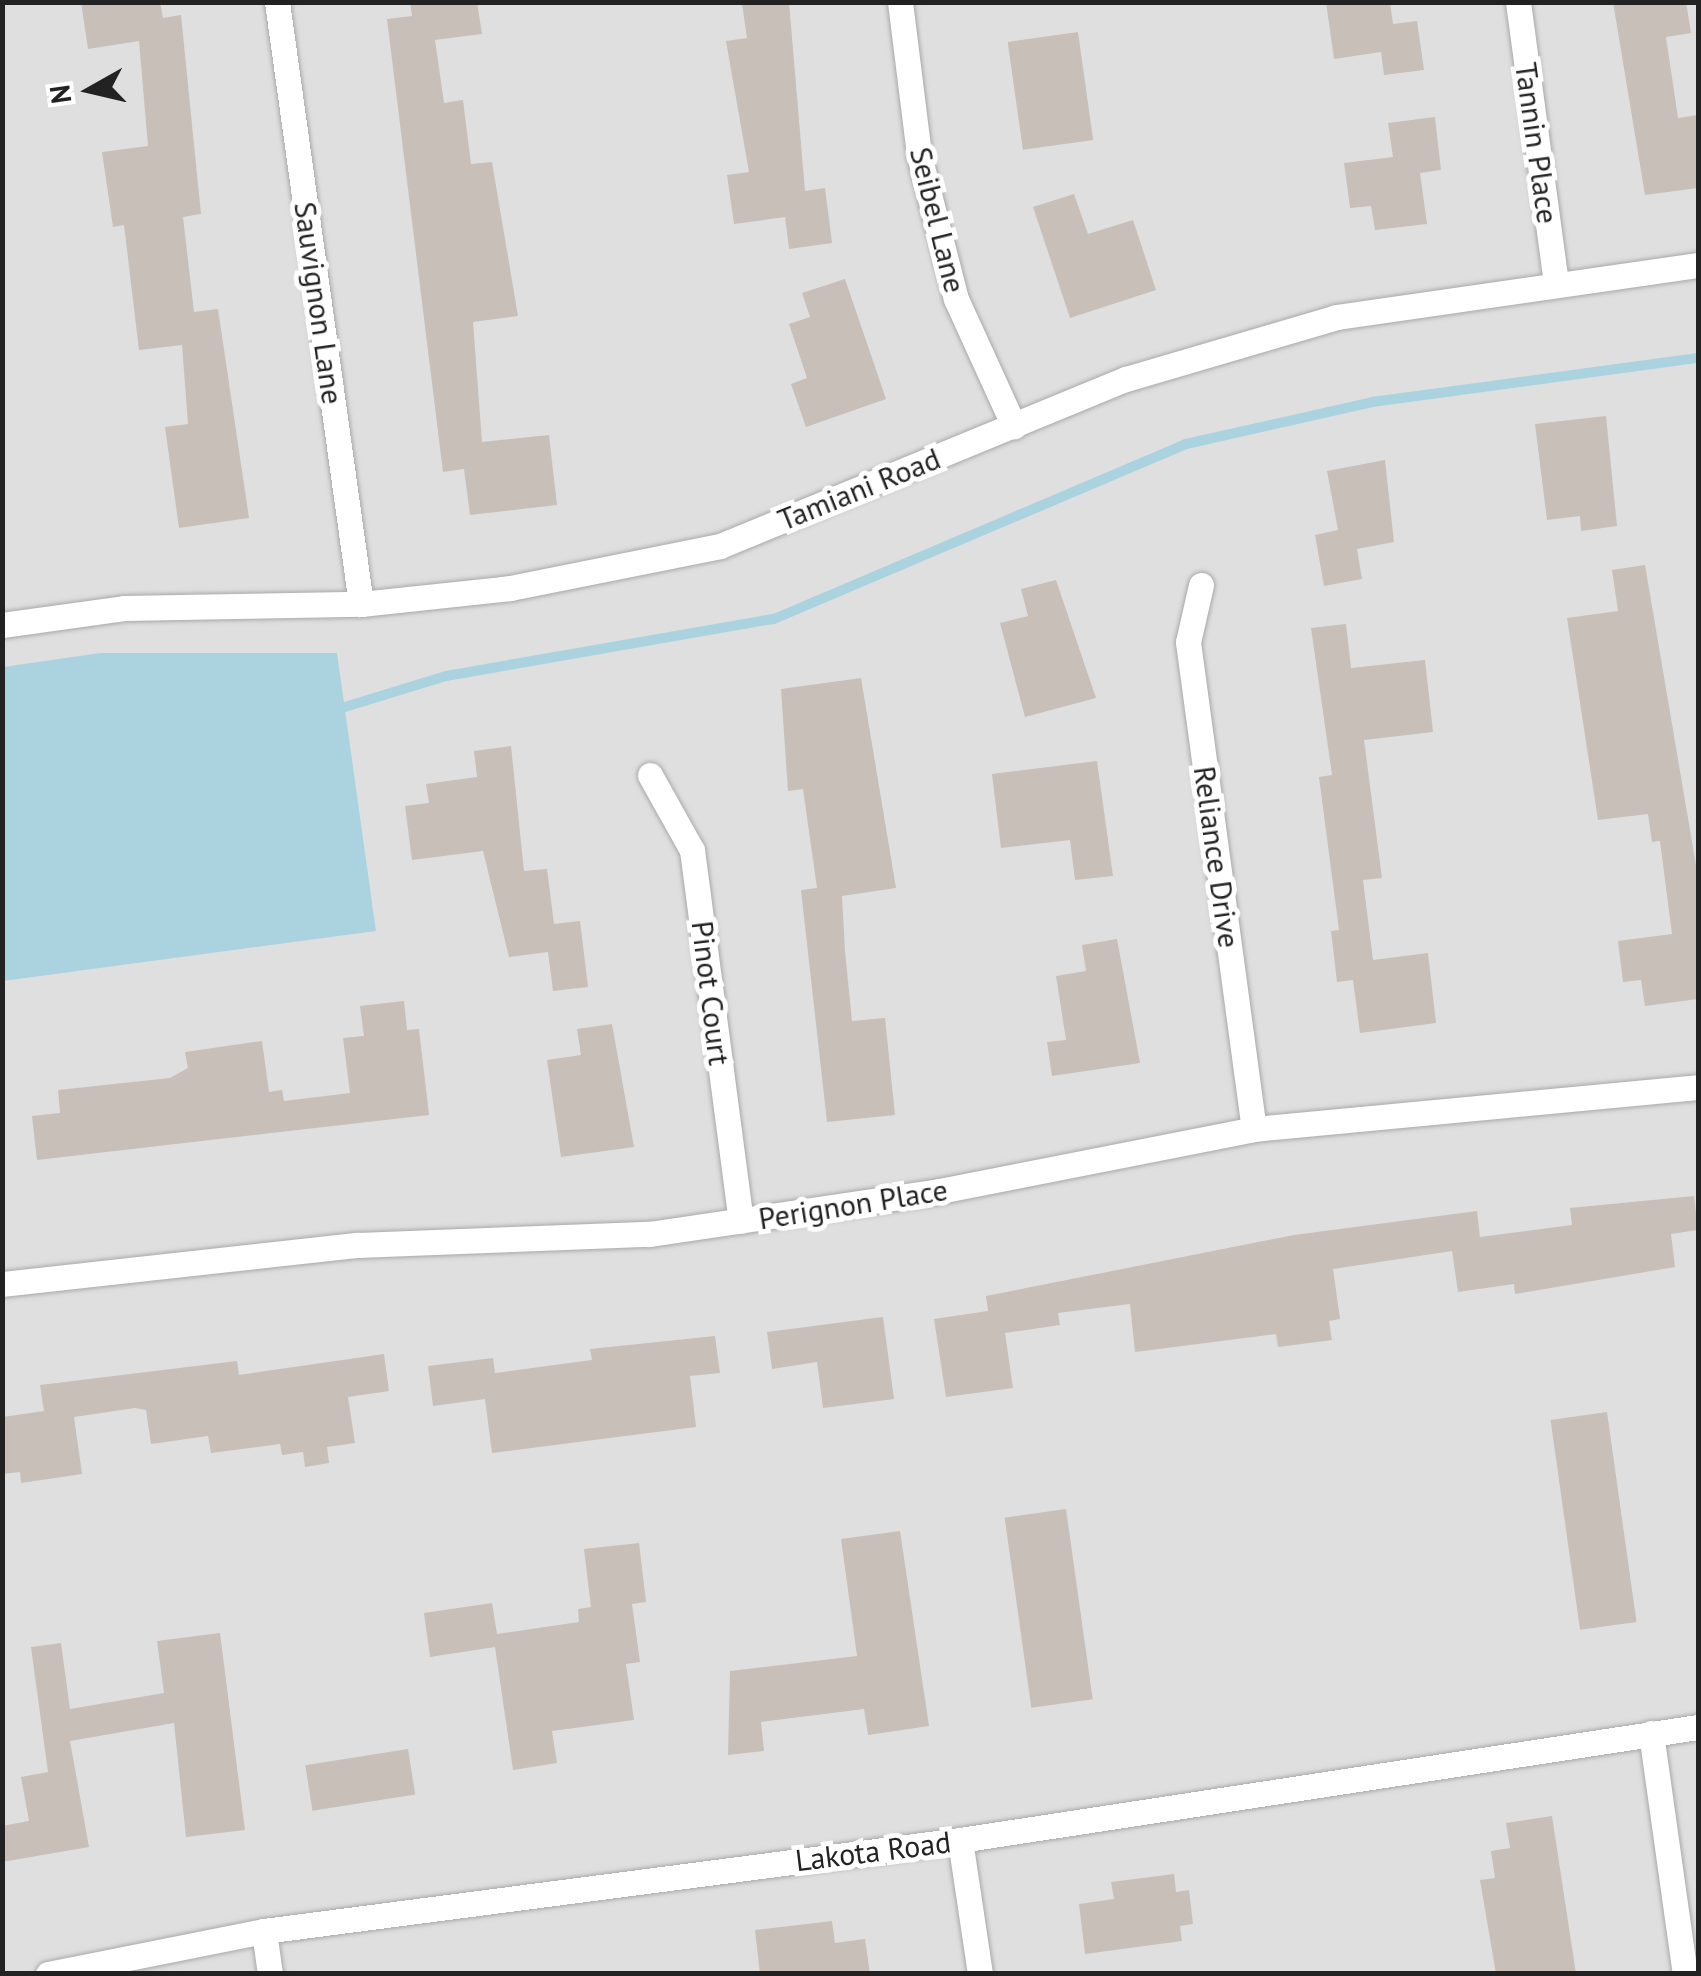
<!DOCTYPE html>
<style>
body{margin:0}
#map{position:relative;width:1701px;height:1976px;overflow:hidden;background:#f2efe9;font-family:"PT Sans",sans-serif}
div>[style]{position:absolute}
.residential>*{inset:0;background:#e0dfdf;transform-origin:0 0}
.water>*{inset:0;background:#aad3df}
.stream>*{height:10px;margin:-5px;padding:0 5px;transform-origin:5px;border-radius:5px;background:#aad3df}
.building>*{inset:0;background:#c7bfb8;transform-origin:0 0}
.roads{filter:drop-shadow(0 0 2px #a9a9a9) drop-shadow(0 0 2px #a9a9a9)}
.street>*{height:25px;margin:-12.5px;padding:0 12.5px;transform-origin:12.5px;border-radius:12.5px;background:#fff}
span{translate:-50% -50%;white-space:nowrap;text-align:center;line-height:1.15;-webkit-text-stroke:10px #fff;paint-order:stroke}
.street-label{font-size:30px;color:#222}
.frame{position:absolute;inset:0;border:5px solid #222;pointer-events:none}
.north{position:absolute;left:40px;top:40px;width:100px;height:100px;-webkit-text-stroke:8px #fff;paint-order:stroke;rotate:262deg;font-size:28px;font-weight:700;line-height:40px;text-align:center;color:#222}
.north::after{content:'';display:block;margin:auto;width:35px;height:45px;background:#222;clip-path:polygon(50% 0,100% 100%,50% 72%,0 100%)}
</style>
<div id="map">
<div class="residential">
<div style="left:3px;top:3px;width:1695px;height:1971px"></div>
</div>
<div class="water">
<div style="clip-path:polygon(100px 653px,337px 653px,376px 931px,3px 981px,3px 667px)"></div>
</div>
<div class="stream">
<div style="left:335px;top:710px;width:116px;rotate:-17deg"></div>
<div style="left:446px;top:676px;width:333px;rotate:-9.9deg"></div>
<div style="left:774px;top:619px;width:448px;rotate:-23deg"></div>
<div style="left:1186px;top:444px;width:191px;rotate:-12.7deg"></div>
<div style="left:1372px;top:402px;width:329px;rotate:-7.7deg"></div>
</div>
<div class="building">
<div style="clip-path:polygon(81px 2px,160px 2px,163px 18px,181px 15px,201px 214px,183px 217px,194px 312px,218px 309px,249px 518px,179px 528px,165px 427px,188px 424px,182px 345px,139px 350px,124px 225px,113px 227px,102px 152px,148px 146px,139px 41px,88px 49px)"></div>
<div style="clip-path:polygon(410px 2px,477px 2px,482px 34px,435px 40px,444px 103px,463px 100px,471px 164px,492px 162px,518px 316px,473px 322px,482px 442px,549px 435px,557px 505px,470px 515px,464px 469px,443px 472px,387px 19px,412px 16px)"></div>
<div style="clip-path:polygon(789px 2px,805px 191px,825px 188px,832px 243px,789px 249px,785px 217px,734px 224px,727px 175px,749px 172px,726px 41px,747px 38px,742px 4px)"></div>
<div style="clip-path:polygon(1326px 2px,1390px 2px,1393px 24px,1417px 21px,1424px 70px,1384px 75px,1381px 52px,1334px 59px)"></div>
<div style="clip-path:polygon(1613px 2px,1686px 2px,1691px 33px,1666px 37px,1678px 118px,1698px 115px,1698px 188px,1645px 195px)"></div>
<div style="left:1078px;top:32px;width:109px;height:71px;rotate:82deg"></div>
<div style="clip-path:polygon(1435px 117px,1441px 170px,1420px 173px,1427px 224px,1375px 230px,1371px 206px,1350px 208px,1344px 163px,1393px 157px,1388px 123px)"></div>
<div style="clip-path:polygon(1074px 194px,1088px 234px,1133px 220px,1156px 290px,1070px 318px,1033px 207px)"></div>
<div style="clip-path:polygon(845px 279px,886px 399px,806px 427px,791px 384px,807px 378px,789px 324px,810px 317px,802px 293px)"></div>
<div style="clip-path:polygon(1606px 416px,1617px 526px,1581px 531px,1580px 516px,1547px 520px,1535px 424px)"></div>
<div style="clip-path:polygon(1385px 460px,1394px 542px,1357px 549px,1362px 579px,1324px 586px,1315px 535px,1338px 530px,1327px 471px)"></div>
<div style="clip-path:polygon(1645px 565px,1698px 877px,1698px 999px,1645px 1006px,1641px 980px,1623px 982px,1618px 941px,1672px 934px,1660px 841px,1652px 842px,1648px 814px,1598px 820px,1567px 618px,1618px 611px,1612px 570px)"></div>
<div style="clip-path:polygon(1056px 580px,1096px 698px,1025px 717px,1000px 623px,1028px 616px,1021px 589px)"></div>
<div style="clip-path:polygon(1346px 624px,1351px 668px,1425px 660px,1433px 732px,1364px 740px,1382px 878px,1363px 880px,1373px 960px,1428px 953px,1436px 1023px,1360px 1033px,1353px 980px,1337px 982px,1331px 931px,1339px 930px,1319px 777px,1332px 775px,1311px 628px)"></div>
<div style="clip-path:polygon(861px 678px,896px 888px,842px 896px,845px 951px,852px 1021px,885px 1018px,895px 1115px,827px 1122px,801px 890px,817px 888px,803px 789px,788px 791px,781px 689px)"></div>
<div style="clip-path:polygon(511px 746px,524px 871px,547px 869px,554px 924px,580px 921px,588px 987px,553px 991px,548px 952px,509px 957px,483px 851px,412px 860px,405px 806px,429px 803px,426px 784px,477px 777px,474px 751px)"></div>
<div style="clip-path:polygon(1097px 761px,1113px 876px,1075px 880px,1070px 840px,1001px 848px,992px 774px)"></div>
<div style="clip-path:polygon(1117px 939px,1140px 1063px,1052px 1076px,1047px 1042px,1066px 1040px,1056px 976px,1086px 971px,1082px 945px)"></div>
<div style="clip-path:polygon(404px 1001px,407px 1030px,419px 1029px,429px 1115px,37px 1160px,32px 1116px,60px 1113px,58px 1090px,170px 1078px,188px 1068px,185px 1052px,262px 1041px,269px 1092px,282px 1090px,284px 1101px,350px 1093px,343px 1038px,364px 1036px,360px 1006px)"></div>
<div style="clip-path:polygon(612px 1024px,634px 1147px,561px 1157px,547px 1060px,581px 1055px,577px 1029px)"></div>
<div style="clip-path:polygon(1694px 1196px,1698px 1230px,1671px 1234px,1675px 1267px,1515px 1294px,1514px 1284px,1458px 1292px,1452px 1251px,1333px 1269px,1340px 1319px,1329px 1321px,1332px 1340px,1278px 1347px,1276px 1334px,1135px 1352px,1130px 1304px,1058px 1313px,1060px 1325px,1005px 1333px,1013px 1388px,946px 1397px,934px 1319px,988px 1311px,986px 1296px,1294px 1235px,1477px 1211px,1480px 1237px,1572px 1225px,1570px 1208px)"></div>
<div style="clip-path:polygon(883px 1317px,894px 1399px,823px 1408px,817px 1362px,772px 1369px,767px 1332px)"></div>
<div style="clip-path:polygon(715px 1336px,720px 1373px,690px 1376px,696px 1427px,492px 1453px,485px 1399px,433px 1406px,428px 1366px,493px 1358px,495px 1373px,592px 1360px,590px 1349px)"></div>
<div style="clip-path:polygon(384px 1354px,389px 1391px,348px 1397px,355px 1443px,327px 1447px,329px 1463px,305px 1467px,303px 1452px,282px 1455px,280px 1444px,211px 1453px,208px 1436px,151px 1444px,146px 1410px,135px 1408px,74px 1417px,82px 1474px,21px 1483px,20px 1472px,2px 1474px,2px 1417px,44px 1411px,40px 1385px,237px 1361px,239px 1375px)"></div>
<div style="left:1607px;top:1412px;width:212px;height:57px;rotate:82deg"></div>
<div style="left:1066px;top:1509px;width:192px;height:62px;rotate:82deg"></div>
<div style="clip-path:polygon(900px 1531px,929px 1726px,868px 1735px,864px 1709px,761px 1722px,764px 1751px,728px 1755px,730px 1671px,857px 1656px,841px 1539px)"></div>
<div style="clip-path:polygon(639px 1543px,646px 1602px,632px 1604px,640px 1662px,626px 1664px,634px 1720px,552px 1731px,557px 1763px,513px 1770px,495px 1647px,430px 1657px,424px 1613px,492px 1603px,497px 1634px,579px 1622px,578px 1609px,591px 1607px,584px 1549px)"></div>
<div style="clip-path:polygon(220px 1633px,245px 1830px,186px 1837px,174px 1723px,70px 1741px,89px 1847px,2px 1862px,2px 1826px,29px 1821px,21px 1777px,48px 1772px,31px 1647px,61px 1643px,70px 1709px,164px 1693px,157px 1641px)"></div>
<div style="left:408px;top:1749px;width:46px;height:104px;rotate:81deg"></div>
<div style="clip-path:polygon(1552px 1816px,1576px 1974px,1496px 1974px,1480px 1880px,1495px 1878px,1491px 1851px,1510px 1848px,1506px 1823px)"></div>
<div style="clip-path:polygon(1174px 1874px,1176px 1892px,1189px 1890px,1193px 1924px,1180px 1926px,1182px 1941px,1085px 1954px,1079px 1904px,1114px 1899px,1111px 1882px)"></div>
<div style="clip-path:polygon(832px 1921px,835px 1943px,865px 1939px,870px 1974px,760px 1974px,755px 1930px)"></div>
</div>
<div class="roads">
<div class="street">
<div style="left:277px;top:2px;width:608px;rotate:82.06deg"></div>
<div style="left:900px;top:2px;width:154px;rotate:82.9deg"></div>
<div style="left:919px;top:155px;width:149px;rotate:75.6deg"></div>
<div style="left:956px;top:299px;width:140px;rotate:65.5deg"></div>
<div style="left:1518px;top:2px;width:284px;rotate:82.3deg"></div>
<div style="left:1201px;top:585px;width:58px;rotate:102.8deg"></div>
<div style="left:1188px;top:642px;width:491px;rotate:82.3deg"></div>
<div style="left:2px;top:625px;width:123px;rotate:-7.9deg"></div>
<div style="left:124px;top:608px;width:237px;rotate:-1deg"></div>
<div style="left:361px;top:604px;width:150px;rotate:-6.1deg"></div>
<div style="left:510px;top:588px;width:214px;rotate:-11.3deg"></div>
<div style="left:720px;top:546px;width:439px;rotate:-22.4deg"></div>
<div style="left:1126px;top:379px;width:219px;rotate:-16.4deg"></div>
<div style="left:1336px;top:317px;width:366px;rotate:-8.2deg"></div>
<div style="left:650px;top:775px;width:86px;rotate:60.8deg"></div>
<div style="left:692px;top:850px;width:374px;rotate:82.5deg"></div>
<div style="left:2px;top:1284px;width:357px;rotate:-6.3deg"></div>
<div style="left:357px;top:1245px;width:292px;rotate:-2.2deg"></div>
<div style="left:649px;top:1234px;width:293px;rotate:-8.4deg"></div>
<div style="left:939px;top:1191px;width:321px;rotate:-11.1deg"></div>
<div style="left:1254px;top:1129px;width:446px;rotate:-5.4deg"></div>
<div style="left:1651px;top:1733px;width:243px;rotate:82deg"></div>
<div style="left:960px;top:1840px;width:135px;rotate:81.5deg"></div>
<div style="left:264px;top:1931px;width:43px;rotate:82.1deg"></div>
<div style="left:48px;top:1974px;width:220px;rotate:-11.3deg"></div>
<div style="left:264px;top:1931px;width:702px;rotate:-7.45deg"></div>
<div style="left:960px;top:1840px;width:747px;rotate:-8.71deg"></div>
</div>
</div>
<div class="street-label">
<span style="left:1537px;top:143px;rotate:82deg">Tannin Place</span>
<span style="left:938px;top:220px;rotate:76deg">Seibel Lane</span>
<span style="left:319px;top:303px;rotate:82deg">Sauvignon Lane</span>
<span style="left:859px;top:489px;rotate:-22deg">Tamiani Road</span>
<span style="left:1217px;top:857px;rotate:82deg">Reliance Drive</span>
<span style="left:711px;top:993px;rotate:83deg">Pinot Court</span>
<span style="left:853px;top:1204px;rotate:-9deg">Perignon Place</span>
<span style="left:873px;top:1851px;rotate:-7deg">Lakota Road</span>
</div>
<div class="frame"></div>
<div class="north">N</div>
</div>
